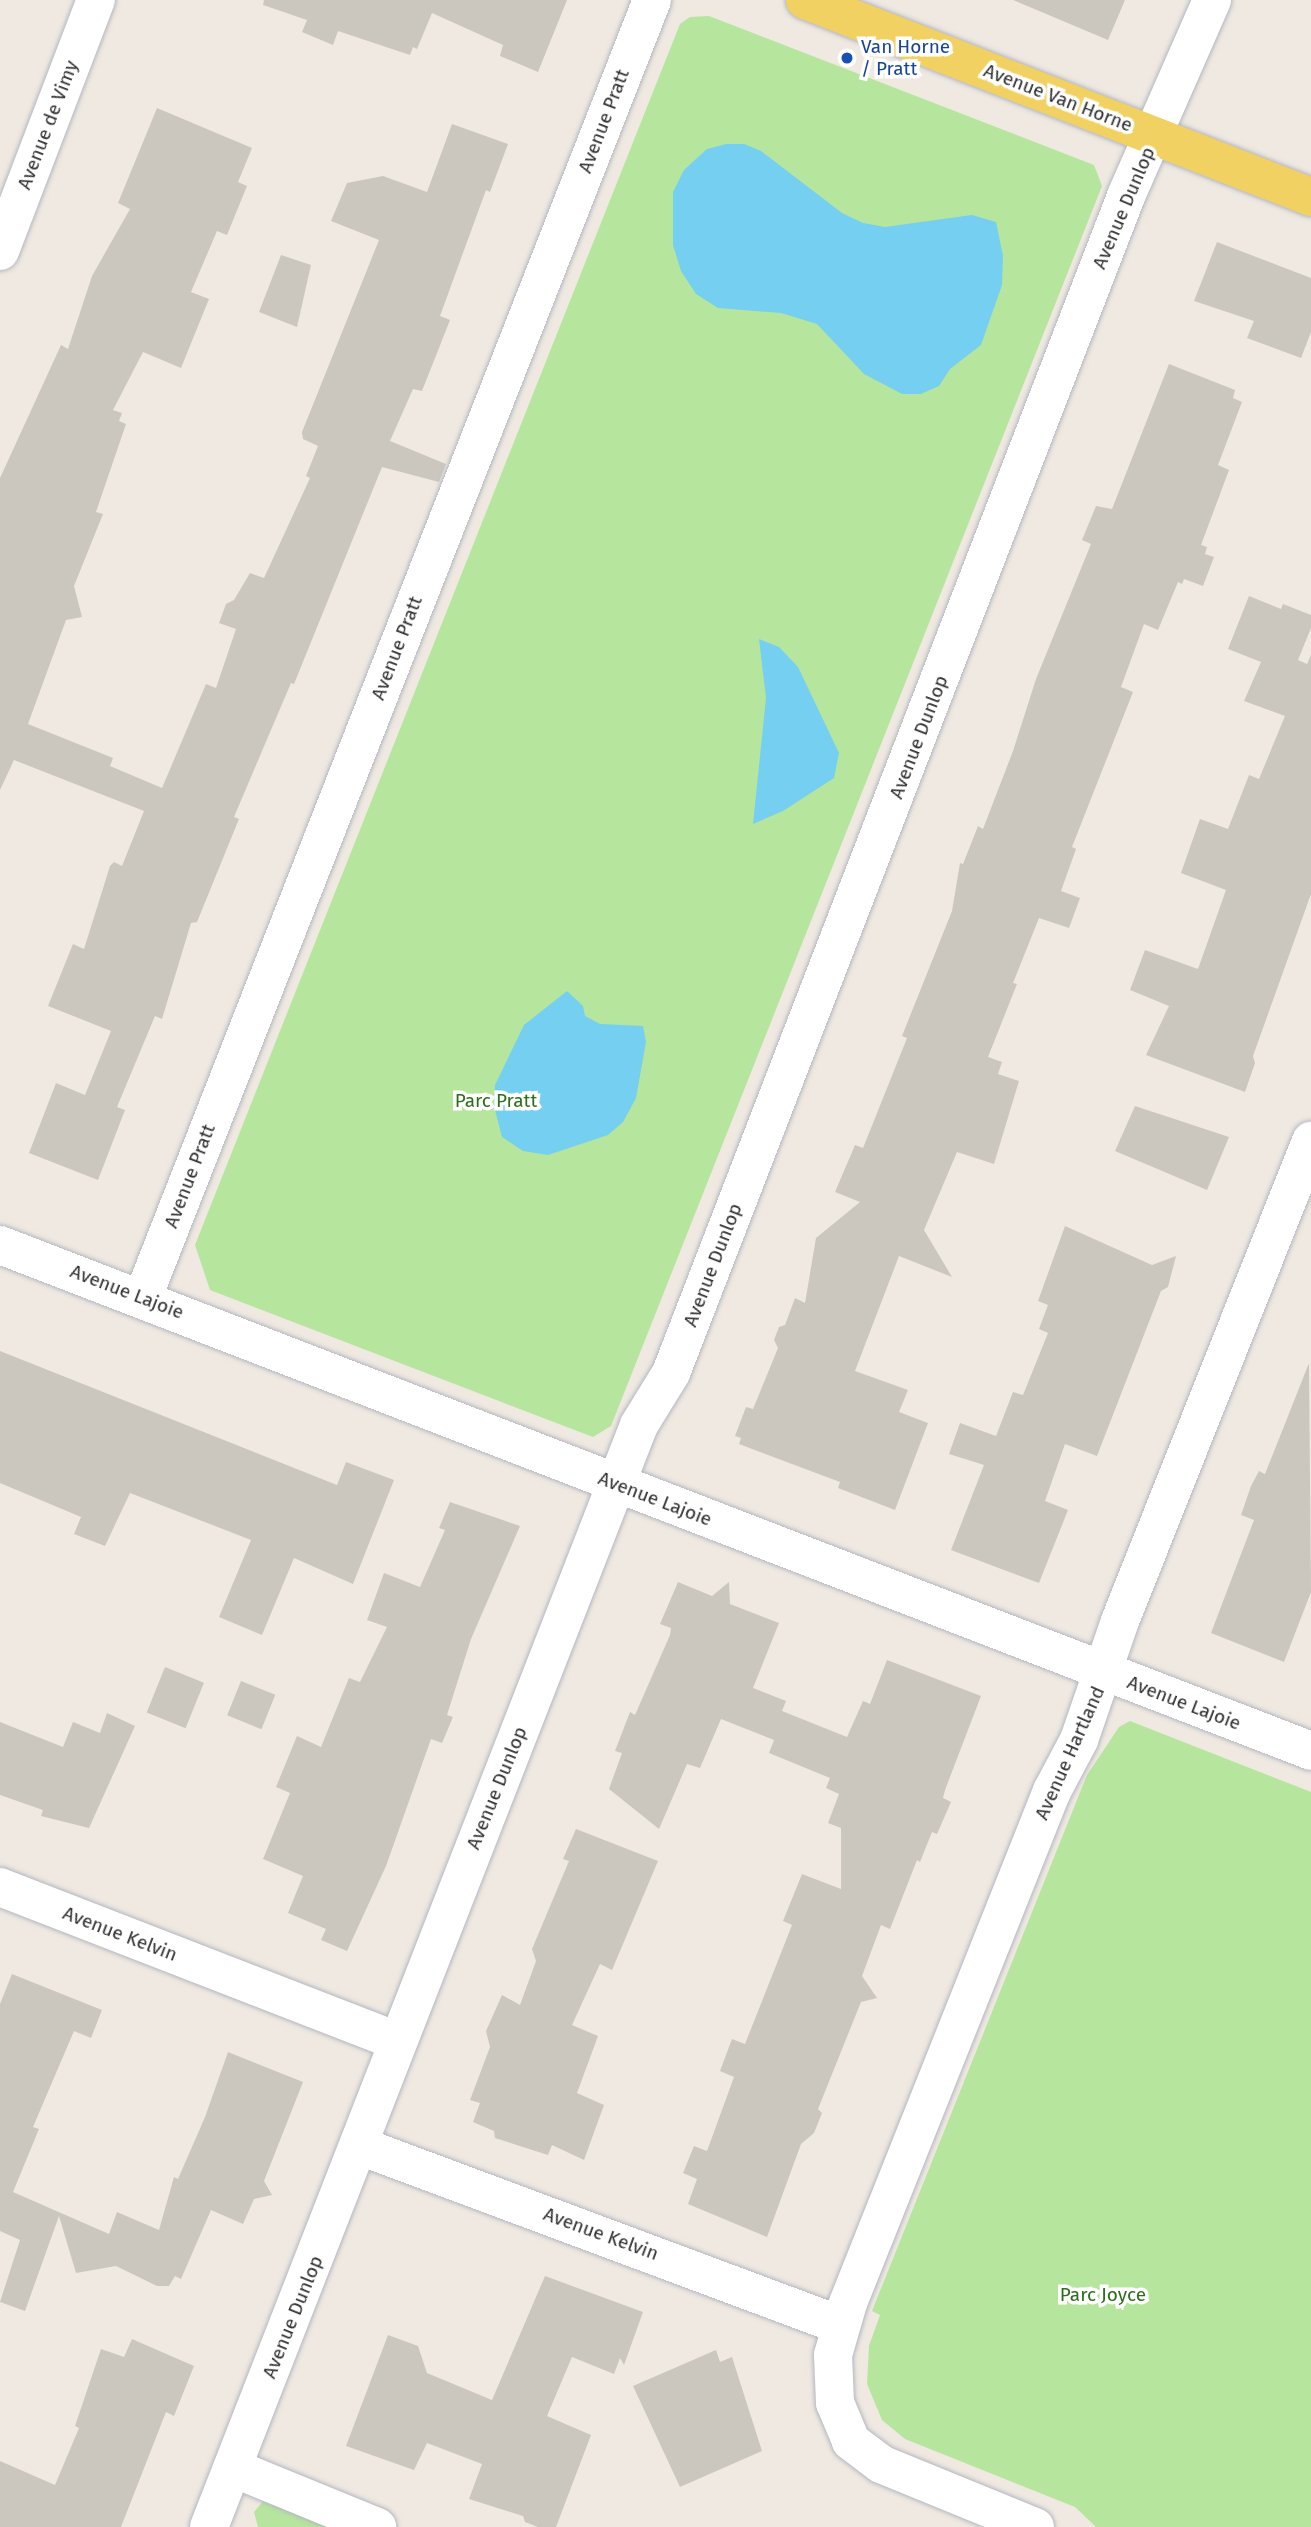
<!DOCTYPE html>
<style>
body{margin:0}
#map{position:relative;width:1311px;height:2527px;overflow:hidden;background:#efe9e1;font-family:"Fira Sans",sans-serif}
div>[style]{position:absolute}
.green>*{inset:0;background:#b6e59e}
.water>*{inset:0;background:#75cff0}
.building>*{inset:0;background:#cbc7bf;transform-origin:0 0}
.roads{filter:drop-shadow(0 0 2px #b4b7c1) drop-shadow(0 0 2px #b4b7c1)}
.minor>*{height:38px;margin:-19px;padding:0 19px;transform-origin:19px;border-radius:19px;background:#fff}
.major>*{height:38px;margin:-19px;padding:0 19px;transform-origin:19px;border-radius:19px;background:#f2d163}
.dots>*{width:19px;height:19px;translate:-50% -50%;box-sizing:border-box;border:4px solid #fff;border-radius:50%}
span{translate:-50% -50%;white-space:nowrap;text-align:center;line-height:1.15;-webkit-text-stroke:7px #fff;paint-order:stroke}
.transit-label{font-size:19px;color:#164399}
.left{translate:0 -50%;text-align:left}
.street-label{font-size:19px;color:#2e2e2e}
.park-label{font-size:19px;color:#2c6e1b}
</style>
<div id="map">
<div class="green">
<div style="clip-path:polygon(709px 16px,1094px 165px,1102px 186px,611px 1426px,593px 1437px,210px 1290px,195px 1245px,680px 24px,690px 17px)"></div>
<div style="clip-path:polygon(1130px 1721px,1311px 1792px,1311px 2527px,1096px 2527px,1075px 2507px,905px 2439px,882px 2420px,867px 2384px,869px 2346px,880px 2315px,872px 2311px,1087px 1775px,1119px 1727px)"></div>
<div style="clip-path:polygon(264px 2500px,344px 2527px,258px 2527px,254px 2512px)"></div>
</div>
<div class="water">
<div style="clip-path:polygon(726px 144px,744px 144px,761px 151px,842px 213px,863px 223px,885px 227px,972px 215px,996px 222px,1003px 256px,1002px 285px,981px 345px,950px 369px,939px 386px,921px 394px,902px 394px,864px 374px,817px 324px,781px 313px,718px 308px,696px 294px,681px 271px,673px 245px,673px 192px,684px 170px,707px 149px)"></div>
<div style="clip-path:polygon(759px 639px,779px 647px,798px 667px,839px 753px,834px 778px,783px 811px,753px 824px,766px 698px)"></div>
<div style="clip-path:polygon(567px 991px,583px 1006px,585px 1016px,600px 1024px,643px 1026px,646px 1042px,636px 1098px,623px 1122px,608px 1135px,548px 1155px,523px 1151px,502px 1137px,494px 1106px,495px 1085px,524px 1025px)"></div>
</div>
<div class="building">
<div style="clip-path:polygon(264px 0,567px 0,538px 72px,500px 56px,503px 45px,432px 13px,417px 49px,413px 47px,410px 55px,338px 31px,333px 45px,302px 32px,307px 20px,263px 5px)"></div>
<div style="clip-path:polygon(1013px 0,1125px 0,1108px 40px)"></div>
<div style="clip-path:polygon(157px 108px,252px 148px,238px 182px,247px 186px,227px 235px,217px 231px,191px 292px,209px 299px,181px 368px,143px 352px,113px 410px,122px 413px,119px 421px,126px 424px,96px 512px,103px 514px,74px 586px,82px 617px,66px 620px,28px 724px,113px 758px,110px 766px,162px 788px,206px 684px,216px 688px,236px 629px,219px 623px,226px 604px,234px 600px,250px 573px,264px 578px,310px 478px,306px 476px,318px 446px,303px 439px,302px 432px,379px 240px,331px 221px,347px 183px,383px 176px,427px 192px,452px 124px,508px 144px,490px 192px,486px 190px,440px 316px,450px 320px,422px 391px,413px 389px,390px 441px,446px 464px,439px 482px,382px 467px,294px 684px,291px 683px,234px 817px,239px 819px,197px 922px,191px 923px,162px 1019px,155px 1016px,117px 1107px,125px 1110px,98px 1180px,29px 1153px,56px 1083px,85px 1095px,111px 1031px,48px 1006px,73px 944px,84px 949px,110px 866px,114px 862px,122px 866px,144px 811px,14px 760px,0 790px,0 478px,61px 345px,68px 349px,92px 276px,130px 209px,118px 203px)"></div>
<div style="clip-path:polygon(1217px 242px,1311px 278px,1311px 332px,1301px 358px,1247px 338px,1254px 321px,1194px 301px)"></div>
<div style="clip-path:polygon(281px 255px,311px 265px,297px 327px,259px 312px)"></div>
<div style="clip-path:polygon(1169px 364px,1235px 390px,1233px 398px,1242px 402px,1218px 465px,1229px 470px,1201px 545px,1207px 547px,1205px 554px,1214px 557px,1203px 586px,1184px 579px,1182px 584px,1178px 582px,1158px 630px,1144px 624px,1121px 687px,1133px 692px,1072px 847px,1076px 849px,1061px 891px,1080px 898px,1069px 928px,1039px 918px,1013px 983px,1017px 984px,988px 1057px,1002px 1062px,998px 1074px,1019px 1081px,994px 1164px,957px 1152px,924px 1230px,952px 1277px,899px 1256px,855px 1371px,908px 1390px,899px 1412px,928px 1423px,895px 1510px,838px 1488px,840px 1482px,739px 1444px,741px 1438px,735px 1436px,746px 1407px,753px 1409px,778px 1348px,774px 1340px,779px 1327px,785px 1325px,795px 1298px,805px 1303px,816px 1238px,860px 1202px,835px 1192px,855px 1145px,863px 1148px,907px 1038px,902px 1036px,952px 911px,960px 863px,963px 864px,978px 826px,983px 829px,1013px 751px,1036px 679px,1091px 544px,1082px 540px,1096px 506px,1112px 509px)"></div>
<div style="clip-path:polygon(1249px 596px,1281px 609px,1283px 604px,1311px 615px,1311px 628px,1298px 660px,1307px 664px,1311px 655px,1311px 894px,1253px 1056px,1255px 1063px,1245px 1092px,1146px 1055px,1169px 1006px,1130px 990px,1145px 950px,1198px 969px,1226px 890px,1181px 873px,1188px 853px,1200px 819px,1228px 829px,1249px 775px,1259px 779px,1285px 716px,1244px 701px,1261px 662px,1228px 649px)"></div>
<div style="clip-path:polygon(1135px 1106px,1229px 1137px,1207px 1190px,1115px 1151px)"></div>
<div style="clip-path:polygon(1065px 1226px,1152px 1265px,1176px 1256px,1168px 1287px,1161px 1291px,1097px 1456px,1065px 1444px,1045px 1501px,1068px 1510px,1039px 1583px,951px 1550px,984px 1465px,949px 1454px,960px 1423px,996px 1436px,1013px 1392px,1023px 1395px,1048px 1333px,1039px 1329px,1048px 1305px,1038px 1301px)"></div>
<div style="clip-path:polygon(0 1351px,337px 1485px,346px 1462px,394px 1480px,353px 1584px,294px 1558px,262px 1635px,219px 1617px,251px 1540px,130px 1493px,105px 1546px,74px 1534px,81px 1517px,0 1483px)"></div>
<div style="clip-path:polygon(1309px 1363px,1311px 1592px,1284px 1662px,1211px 1633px,1254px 1520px,1241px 1515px,1251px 1486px,1259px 1471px,1265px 1474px)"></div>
<div style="clip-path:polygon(450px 1502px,520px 1526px,471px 1639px,447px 1715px,453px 1717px,442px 1743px,431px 1739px,386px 1866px,347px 1951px,321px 1940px,326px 1929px,288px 1913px,303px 1876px,263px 1859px,290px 1793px,276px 1787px,297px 1736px,321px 1747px,349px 1678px,360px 1682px,387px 1627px,367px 1620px,384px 1573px,420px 1587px,445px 1530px,439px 1528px)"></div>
<div style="clip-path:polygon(678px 1582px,712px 1596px,729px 1582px,730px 1604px,779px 1623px,753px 1688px,786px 1701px,782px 1711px,847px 1737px,863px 1701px,870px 1704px,887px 1660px,981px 1696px,945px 1790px,943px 1798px,951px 1802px,937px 1834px,932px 1832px,920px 1862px,917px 1860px,890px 1929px,881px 1925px,862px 1976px,877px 1998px,861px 2002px,818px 2109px,822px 2113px,814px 2133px,801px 2144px,767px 2237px,688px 2204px,697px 2179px,683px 2173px,694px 2146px,707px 2151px,734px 2077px,720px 2071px,732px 2039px,745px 2044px,792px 1925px,783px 1921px,802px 1874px,841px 1889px,841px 1828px,828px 1823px,839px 1794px,826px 1788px,830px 1778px,769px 1753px,774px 1740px,721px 1719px,700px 1768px,687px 1764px,659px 1829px,609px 1789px,622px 1753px,615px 1751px,630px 1712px,635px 1715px,670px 1635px,671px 1628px,660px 1624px)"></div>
<div style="left:165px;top:1667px;width:42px;height:49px;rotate:22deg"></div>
<div style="left:241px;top:1681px;width:37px;height:37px;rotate:22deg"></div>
<div style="clip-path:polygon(107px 1713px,135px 1726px,89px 1828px,41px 1816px,43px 1810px,0 1795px,0 1722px,63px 1747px,73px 1722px,100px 1733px)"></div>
<div style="clip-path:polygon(576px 1829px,658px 1861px,612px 1970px,600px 1964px,572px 2025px,598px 2036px,577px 2093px,604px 2105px,584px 2160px,552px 2145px,548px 2155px,495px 2138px,494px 2131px,473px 2122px,480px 2103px,470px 2100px,490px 2047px,486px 2031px,502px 1995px,520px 2005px,536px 1961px,532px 1949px,569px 1861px,563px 1859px)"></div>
<div style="clip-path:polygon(12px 1974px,102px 2010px,91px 2038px,74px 2031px,33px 2127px,39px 2129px,13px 2192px,109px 2234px,117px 2212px,159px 2230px,174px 2177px,178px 2179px,205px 2117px,228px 2052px,303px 2082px,264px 2181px,272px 2195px,254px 2199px,243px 2224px,211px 2210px,181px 2279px,175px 2276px,169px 2286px,157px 2286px,116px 2266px,76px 2273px,59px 2216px,25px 2311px,0 2302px,20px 2240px,0 2231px,0 2004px)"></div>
<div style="clip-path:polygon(545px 2276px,643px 2312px,624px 2365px,620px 2358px,614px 2374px,572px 2357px,547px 2416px,591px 2435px,556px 2527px,538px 2527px,525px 2522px,523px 2516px,469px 2499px,482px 2464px,427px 2443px,414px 2470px,346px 2446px,388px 2335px,418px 2346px,427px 2373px,492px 2400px)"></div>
<div style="clip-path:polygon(132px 2339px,194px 2366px,174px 2416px,166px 2412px,121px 2527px,0 2527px,0 2461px,55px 2485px,79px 2428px,75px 2426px,101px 2349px,124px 2357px)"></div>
<div style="clip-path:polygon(716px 2350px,720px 2362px,732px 2357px,762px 2451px,680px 2487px,633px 2386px)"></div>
</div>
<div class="roads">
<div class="minor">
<div style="left:0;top:251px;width:269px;rotate:-69.1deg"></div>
<div style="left:0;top:1245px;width:1405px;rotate:21.1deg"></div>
<div style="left:143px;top:1297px;width:1393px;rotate:-68.57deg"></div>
<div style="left:0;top:1887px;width:426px;rotate:21.2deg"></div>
<div style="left:360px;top:2146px;width:512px;rotate:20.45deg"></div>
<div style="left:233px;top:2468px;width:156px;rotate:22.3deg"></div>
<div style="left:209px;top:2527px;width:1183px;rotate:-68.68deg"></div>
<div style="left:639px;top:1425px;width:61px;rotate:-58.4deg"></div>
<div style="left:671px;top:1373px;width:1262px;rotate:-68.86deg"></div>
<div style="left:1126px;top:196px;width:214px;rotate:-66.3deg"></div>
<div style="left:1035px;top:2527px;width:166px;rotate:-157.8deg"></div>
<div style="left:881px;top:2464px;width:38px;rotate:-143deg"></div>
<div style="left:851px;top:2441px;width:41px;rotate:-112.8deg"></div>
<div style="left:835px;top:2403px;width:48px;rotate:-92.4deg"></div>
<div style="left:833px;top:2355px;width:54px;rotate:-73.9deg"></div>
<div style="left:848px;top:2303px;width:551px;rotate:-68.28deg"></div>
<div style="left:1052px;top:1791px;width:58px;rotate:-62.1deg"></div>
<div style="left:1079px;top:1740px;width:126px;rotate:-71deg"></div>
<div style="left:1120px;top:1621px;width:517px;rotate:-68.3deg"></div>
</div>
<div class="major">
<div style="left:805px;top:0;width:543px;rotate:21.27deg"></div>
</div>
</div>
<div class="dots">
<div style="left:847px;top:58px;background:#1a4fb4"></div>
</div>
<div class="transit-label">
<span class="left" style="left:861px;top:58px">Van Horne<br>/ Pratt</span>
</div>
<div class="street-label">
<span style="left:1058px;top:98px;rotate:21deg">Avenue Van Horne</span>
<span style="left:604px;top:121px;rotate:-69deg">Avenue Pratt</span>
<span style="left:48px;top:125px;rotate:-69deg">Avenue de Vimy</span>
<span style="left:1124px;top:208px;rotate:-67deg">Avenue Dunlop</span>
<span style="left:397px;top:648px;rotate:-69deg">Avenue Pratt</span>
<span style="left:919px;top:737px;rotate:-69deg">Avenue Dunlop</span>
<span style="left:190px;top:1176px;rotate:-69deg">Avenue Pratt</span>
<span style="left:713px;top:1265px;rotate:-69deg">Avenue Dunlop</span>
<span style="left:127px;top:1292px;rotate:21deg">Avenue Lajoie</span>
<span style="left:655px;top:1499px;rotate:21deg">Avenue Lajoie</span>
<span style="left:1184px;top:1703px;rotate:21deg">Avenue Lajoie</span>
<span style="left:1070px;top:1753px;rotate:-66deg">Avenue Hartland</span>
<span style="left:497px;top:1788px;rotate:-68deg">Avenue Dunlop</span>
<span style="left:120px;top:1934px;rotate:21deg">Avenue Kelvin</span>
<span style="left:601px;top:2234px;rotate:20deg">Avenue Kelvin</span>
<span style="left:293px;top:2317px;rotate:-68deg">Avenue Dunlop</span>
</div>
<div class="park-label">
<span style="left:496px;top:1101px">Parc Pratt</span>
<span style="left:1103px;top:2295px">Parc Joyce</span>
</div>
</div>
